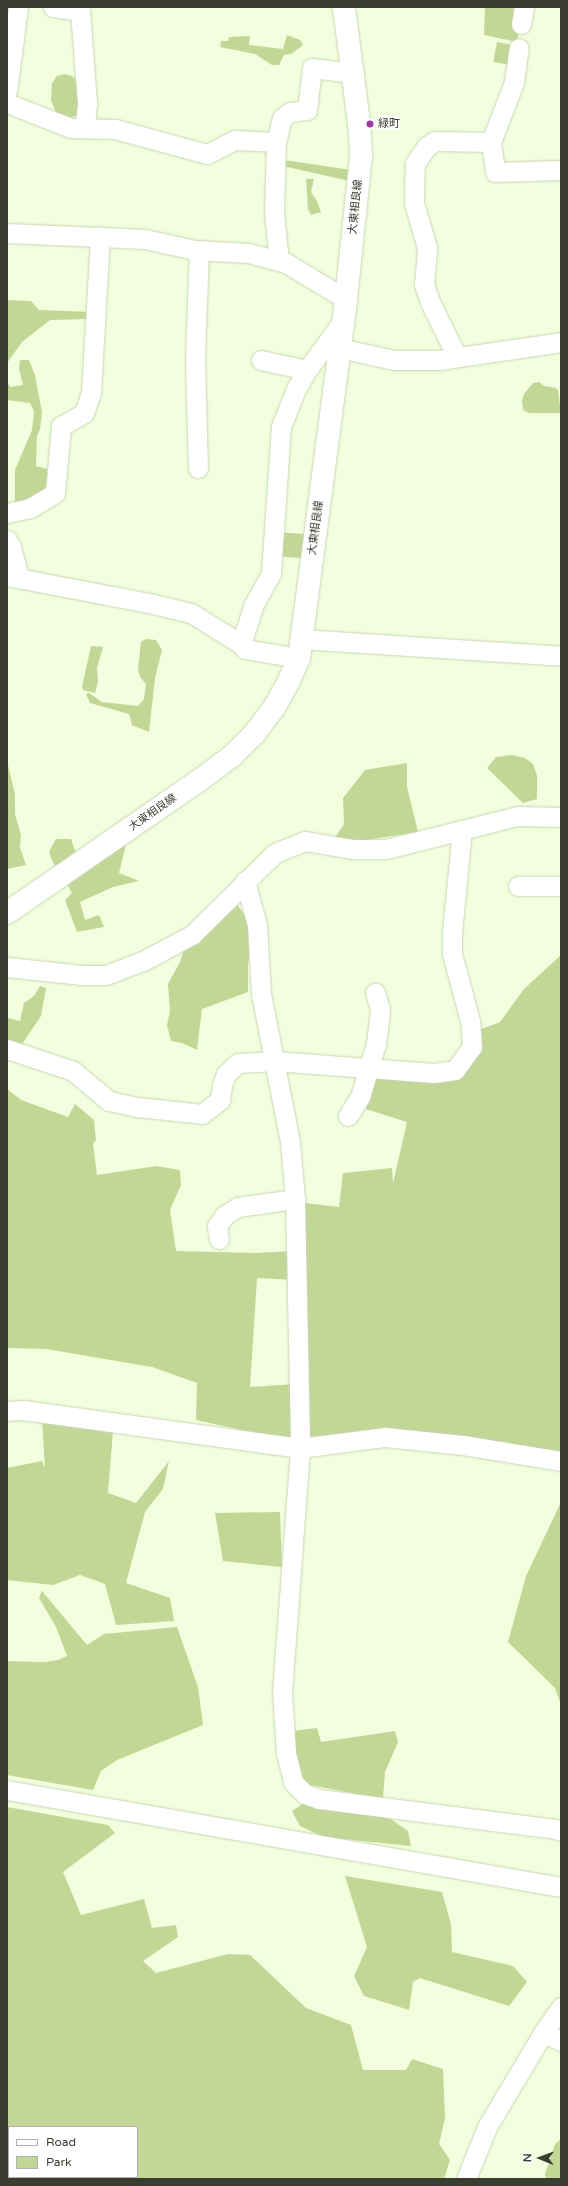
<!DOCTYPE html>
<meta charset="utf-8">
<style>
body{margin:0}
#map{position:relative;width:568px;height:2186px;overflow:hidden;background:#f2fedd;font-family:"Varela Round","Noto Sans JP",sans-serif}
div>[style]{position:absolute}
.green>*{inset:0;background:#c2d795;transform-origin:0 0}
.roads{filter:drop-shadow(0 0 1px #c9d5b4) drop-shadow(0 0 1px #c9d5b4)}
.minor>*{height:19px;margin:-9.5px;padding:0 9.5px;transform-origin:9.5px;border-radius:9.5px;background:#fff}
.major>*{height:22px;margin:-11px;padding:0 11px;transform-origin:11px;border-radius:11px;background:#fff}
.dots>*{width:11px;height:11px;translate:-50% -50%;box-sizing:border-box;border:2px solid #fff;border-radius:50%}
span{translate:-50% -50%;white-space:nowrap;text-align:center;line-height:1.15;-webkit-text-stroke:4px #fff;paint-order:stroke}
.poi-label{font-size:11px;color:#393e31}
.left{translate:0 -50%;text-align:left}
.street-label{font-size:11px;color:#393e31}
.frame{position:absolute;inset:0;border:8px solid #393e31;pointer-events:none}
.legend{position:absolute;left:8px;top:2126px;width:130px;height:52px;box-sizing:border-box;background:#fff;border:1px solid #b0b2ad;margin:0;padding:5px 7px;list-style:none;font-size:12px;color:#393e31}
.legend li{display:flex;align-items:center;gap:8px;height:20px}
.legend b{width:20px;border:1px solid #b0b2ad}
.north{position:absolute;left:520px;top:2138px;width:40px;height:40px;-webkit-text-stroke:3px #fff;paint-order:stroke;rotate:271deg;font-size:11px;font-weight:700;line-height:16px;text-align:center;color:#393e31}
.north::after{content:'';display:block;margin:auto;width:14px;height:18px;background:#393e31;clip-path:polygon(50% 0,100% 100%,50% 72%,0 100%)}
</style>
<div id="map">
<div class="green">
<div style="clip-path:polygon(485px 7px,523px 7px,517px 42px,484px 35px)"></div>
<div style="clip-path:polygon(287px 35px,300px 40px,303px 45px,291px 54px,284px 55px,279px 65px,272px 65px,255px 54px,220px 47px,221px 41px,228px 41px,229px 37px,250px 36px,249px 45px,283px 49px)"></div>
<div style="left:497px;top:42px;width:20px;height:20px;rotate:11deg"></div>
<div style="clip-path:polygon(65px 74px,72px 76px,78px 81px,78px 107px,76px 116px,69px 118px,56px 113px,51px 100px,52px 83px,57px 76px)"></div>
<div style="clip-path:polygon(289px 119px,284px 160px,351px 170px,350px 181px,278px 165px)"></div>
<div style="clip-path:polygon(306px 179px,314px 179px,311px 192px,317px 201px,321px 212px,311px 215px,308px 209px)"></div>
<div style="clip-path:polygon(7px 300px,31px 301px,39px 310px,91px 312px,91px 319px,50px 320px,22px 342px,7px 363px)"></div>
<div style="clip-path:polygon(20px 360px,29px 360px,35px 375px,42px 412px,40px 429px,37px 436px,36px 466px,47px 469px,47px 480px,43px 497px,15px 511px,15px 470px,32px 430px,34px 411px,30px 403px,7px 400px,7px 383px,11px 387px,23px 385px,19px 369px)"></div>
<div style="clip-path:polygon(539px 382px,544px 386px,556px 388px,558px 390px,561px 413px,529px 413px,523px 410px,522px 401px,524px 394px,533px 383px)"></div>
<div style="left:275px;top:532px;width:32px;height:24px;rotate:4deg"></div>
<div style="clip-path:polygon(146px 639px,156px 640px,162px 650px,155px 678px,149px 732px,132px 725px,129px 714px,90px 703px,86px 694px,89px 693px,102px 702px,138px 706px,144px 699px,146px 684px,140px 677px,138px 669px,141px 642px)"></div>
<div style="clip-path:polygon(91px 646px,103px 647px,97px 668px,98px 682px,95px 693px,83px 690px,82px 687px)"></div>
<div style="clip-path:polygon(512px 755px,525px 758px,533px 764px,537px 776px,537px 799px,523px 803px,487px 768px,496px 757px)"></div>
<div style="clip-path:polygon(7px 761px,15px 794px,15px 814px,21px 835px,20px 848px,26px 865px,7px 869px)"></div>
<div style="clip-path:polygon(407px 763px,407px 787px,418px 832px,360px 841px,333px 841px,344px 824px,343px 798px,365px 770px)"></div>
<div style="clip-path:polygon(56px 839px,71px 839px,77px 856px,56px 870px,49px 852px)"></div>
<div style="clip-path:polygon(127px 840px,119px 873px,139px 881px,113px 887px,80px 902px,85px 920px,99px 915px,104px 927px,77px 932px,65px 900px,72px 893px,66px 882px)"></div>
<div style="clip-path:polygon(237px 904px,253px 928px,248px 965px,248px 992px,202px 1009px,197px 1050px,182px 1043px,171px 1041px,167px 1025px,170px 1011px,168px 984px,180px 962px,185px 947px)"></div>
<div style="clip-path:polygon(561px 955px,561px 1462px,415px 1433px,301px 1437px,297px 1202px,339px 1207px,343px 1173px,392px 1168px,393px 1183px,407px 1122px,366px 1109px,373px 1069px,447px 1079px,474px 1032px,500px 1022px,524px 989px)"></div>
<div style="clip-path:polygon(40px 986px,46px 988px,41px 1016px,18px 1050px,7px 1045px,7px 1018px,20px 1021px,24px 1003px,34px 996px)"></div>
<div style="clip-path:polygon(7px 1089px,21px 1100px,68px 1117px,75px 1104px,94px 1120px,96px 1140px,93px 1144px,97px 1175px,157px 1166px,180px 1170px,181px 1185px,170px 1210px,176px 1251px,256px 1253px,292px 1251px,294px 1280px,257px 1278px,250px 1387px,296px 1384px,293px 1435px,284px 1439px,196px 1420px,197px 1383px,152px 1367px,46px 1349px,7px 1348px)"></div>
<div style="clip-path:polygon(42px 1420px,113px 1431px,108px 1493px,136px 1503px,169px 1461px,163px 1489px,145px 1512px,126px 1583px,170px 1598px,174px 1621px,116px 1625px,105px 1584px,80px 1575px,53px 1585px,7px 1580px,7px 1468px,42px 1461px,45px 1468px)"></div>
<div style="clip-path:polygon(561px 1502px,561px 1705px,555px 1688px,508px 1642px,526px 1576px)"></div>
<div style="clip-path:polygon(280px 1512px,282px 1567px,223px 1561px,215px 1513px)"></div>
<div style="clip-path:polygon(42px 1591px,87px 1645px,104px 1634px,177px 1627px,198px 1687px,203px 1725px,117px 1760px,101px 1771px,93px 1790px,7px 1775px,7px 1661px,44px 1662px,58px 1660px,67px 1656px,56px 1627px,39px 1598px)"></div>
<div style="clip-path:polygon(317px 1728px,321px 1742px,395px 1731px,398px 1742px,385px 1772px,383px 1799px,305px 1784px,296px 1774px,292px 1731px)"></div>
<div style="clip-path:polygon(304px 1803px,386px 1816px,408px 1831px,411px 1846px,323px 1837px,300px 1826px,292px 1811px)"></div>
<div style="clip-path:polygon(evenodd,7px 1807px,108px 1825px,115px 1833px,63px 1872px,81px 1915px,144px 1899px,152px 1928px,176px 1925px,178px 1937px,143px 1961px,156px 1973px,228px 1954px,250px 1955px,306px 2008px,351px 2025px,363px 2070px,406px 2070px,412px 2059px,443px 2069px,445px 2118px,439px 2144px,450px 2160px,444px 2179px,7px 2179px,7px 1807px,9px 2127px,137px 2127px,137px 2177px,9px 2177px,9px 2127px)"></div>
<div style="clip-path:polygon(345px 1876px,442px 1892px,451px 1924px,452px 1952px,513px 1966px,527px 1982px,509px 2006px,420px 1978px,413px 1982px,409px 2010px,364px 1996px,354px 1976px,367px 1947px)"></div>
<div style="clip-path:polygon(560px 2140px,561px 2179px,546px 2179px,545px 2174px,555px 2144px)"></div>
</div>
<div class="roads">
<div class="minor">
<div style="left:53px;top:7px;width:27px;rotate:8deg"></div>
<div style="left:80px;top:11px;width:92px;rotate:85.6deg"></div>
<div style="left:87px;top:103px;width:25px;rotate:95deg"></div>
<div style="left:521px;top:24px;width:17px;rotate:-80deg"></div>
<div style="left:7px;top:91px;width:85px;rotate:-82.5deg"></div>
<div style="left:7px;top:103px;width:69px;rotate:21.3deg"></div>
<div style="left:71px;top:128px;width:44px;rotate:1.3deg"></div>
<div style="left:115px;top:129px;width:95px;rotate:15.2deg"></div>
<div style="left:207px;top:154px;width:31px;rotate:-27deg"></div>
<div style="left:235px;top:140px;width:41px;rotate:2.8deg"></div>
<div style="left:491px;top:142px;width:30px;rotate:82deg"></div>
<div style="left:495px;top:172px;width:66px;rotate:-1.7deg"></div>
<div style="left:7px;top:233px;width:138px;rotate:2.5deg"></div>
<div style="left:145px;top:239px;width:51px;rotate:12.4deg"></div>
<div style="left:195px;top:250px;width:54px;rotate:3.2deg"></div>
<div style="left:249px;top:253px;width:38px;rotate:15deg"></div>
<div style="left:286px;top:263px;width:70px;rotate:31deg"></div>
<div style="left:279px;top:261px;width:48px;rotate:-95.9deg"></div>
<div style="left:274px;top:213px;width:71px;rotate:-88.4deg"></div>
<div style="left:276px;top:142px;width:25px;rotate:-76deg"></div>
<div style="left:282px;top:118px;width:10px;rotate:-37deg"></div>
<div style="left:290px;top:112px;width:17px;rotate:-7deg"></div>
<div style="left:307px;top:110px;width:42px;rotate:-83.2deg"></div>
<div style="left:312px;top:68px;width:40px;rotate:7.1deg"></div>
<div style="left:340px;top:348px;width:55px;rotate:12.5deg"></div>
<div style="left:394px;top:360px;width:45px"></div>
<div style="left:439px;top:360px;width:123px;rotate:-8.4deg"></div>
<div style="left:457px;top:357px;width:61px;rotate:-116.1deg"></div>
<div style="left:430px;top:302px;width:18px;rotate:-109deg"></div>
<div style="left:424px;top:285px;width:37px;rotate:-85deg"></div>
<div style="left:427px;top:248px;width:47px;rotate:-106.1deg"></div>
<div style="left:414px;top:203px;width:39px;rotate:-89deg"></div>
<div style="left:415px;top:164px;width:20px;rotate:-57deg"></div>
<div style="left:426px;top:147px;width:11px;rotate:-34deg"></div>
<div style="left:435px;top:141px;width:56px;rotate:1deg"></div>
<div style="left:491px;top:142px;width:64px;rotate:-69deg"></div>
<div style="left:514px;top:82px;width:34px;rotate:-82deg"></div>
<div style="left:261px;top:360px;width:47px;rotate:12.3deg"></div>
<div style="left:198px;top:468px;width:110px;rotate:-91.6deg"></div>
<div style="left:195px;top:358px;width:108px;rotate:-87.9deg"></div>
<div style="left:7px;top:513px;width:24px;rotate:-12deg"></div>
<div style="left:30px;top:508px;width:29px;rotate:-31deg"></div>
<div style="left:55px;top:493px;width:67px;rotate:-84.9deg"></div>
<div style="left:61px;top:426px;width:26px;rotate:-29deg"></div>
<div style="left:84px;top:413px;width:21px;rotate:-71deg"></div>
<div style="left:91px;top:393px;width:157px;rotate:-86.7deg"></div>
<div style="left:7px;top:540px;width:8px;rotate:60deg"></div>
<div style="left:11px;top:547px;width:31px;rotate:75deg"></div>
<div style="left:7px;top:576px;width:145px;rotate:10.8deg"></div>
<div style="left:149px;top:603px;width:43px;rotate:13.4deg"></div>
<div style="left:191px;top:613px;width:59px;rotate:31.8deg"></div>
<div style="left:241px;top:644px;width:6px;rotate:51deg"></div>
<div style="left:245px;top:649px;width:55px;rotate:9.5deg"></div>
<div style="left:301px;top:639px;width:261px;rotate:3.7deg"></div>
<div style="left:241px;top:644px;width:40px;rotate:-72deg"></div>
<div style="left:253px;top:606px;width:38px;rotate:-61deg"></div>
<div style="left:271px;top:573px;width:146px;rotate:-86.1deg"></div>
<div style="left:281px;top:427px;width:41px;rotate:-68.5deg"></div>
<div style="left:296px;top:389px;width:22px;rotate:-60deg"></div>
<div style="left:307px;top:370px;width:61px;rotate:-53.7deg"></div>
<div style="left:245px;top:881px;width:46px;rotate:74.7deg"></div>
<div style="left:257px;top:925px;width:69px;rotate:86.7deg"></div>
<div style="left:261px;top:994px;width:151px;rotate:78.9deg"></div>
<div style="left:290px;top:1142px;width:57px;rotate:85deg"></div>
<div style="left:295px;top:1199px;width:249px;rotate:88.8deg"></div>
<div style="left:300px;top:1448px;width:245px;rotate:94.2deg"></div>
<div style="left:282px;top:1692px;width:61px;rotate:86.2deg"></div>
<div style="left:286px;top:1753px;width:30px;rotate:76deg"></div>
<div style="left:293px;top:1782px;width:17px;rotate:45deg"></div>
<div style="left:305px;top:1794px;width:15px;rotate:20deg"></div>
<div style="left:319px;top:1799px;width:238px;rotate:7.2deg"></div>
<div style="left:555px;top:1829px;width:6px;rotate:18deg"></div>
<div style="left:518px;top:886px;width:43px"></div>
<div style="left:7px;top:967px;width:75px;rotate:6.1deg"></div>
<div style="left:82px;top:975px;width:24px"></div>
<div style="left:106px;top:975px;width:40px;rotate:-21deg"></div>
<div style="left:143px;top:961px;width:55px;rotate:-28deg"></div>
<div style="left:192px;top:935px;width:117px;rotate:-44.7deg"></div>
<div style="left:275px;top:853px;width:32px;rotate:-22deg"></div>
<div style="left:305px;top:841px;width:49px;rotate:9.5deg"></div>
<div style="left:353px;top:849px;width:33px"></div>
<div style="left:386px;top:849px;width:135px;rotate:-14.1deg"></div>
<div style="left:517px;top:816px;width:44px;rotate:1.3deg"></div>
<div style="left:7px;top:1049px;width:70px;rotate:18.4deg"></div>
<div style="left:73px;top:1071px;width:47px;rotate:39.8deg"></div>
<div style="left:109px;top:1101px;width:30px;rotate:12deg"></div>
<div style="left:138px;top:1107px;width:64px;rotate:6.2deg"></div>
<div style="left:202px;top:1114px;width:23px;rotate:-38deg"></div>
<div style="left:220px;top:1100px;width:15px;rotate:-82deg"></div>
<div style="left:222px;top:1085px;width:12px;rotate:-70deg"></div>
<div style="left:226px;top:1074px;width:16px;rotate:-43deg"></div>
<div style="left:238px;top:1063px;width:37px;rotate:-3deg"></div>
<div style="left:275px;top:1061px;width:159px;rotate:4.3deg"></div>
<div style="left:434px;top:1073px;width:21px;rotate:-8deg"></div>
<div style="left:455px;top:1070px;width:29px;rotate:-54deg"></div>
<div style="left:472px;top:1047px;width:26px;rotate:-94deg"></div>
<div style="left:470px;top:1021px;width:69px;rotate:-105deg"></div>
<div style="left:452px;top:954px;width:21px;rotate:-90deg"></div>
<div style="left:452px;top:933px;width:103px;rotate:-84.5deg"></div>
<div style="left:348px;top:1116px;width:22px;rotate:-58deg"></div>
<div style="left:360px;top:1097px;width:55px;rotate:-73.2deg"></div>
<div style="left:376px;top:1044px;width:35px;rotate:-83deg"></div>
<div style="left:380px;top:1009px;width:17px;rotate:-107deg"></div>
<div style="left:219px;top:1239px;width:13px;rotate:-99deg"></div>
<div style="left:217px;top:1226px;width:14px;rotate:-54deg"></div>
<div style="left:225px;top:1215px;width:15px;rotate:-32deg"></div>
<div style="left:238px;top:1207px;width:58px;rotate:-8deg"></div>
<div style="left:7px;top:1411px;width:16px;rotate:-4deg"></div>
<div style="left:23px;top:1410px;width:280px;rotate:7.8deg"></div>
<div style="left:300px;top:1448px;width:86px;rotate:-7.4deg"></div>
<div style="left:385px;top:1437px;width:78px;rotate:5.9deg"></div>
<div style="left:463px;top:1445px;width:99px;rotate:9.3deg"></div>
<div style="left:7px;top:1790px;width:562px;rotate:9.93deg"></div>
<div style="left:543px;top:2033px;width:20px;rotate:24deg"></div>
<div style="left:466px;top:2179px;width:56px;rotate:-68deg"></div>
<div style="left:487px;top:2127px;width:109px;rotate:-59.2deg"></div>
<div style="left:543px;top:2033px;width:32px;rotate:-55deg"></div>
</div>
<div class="major">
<div style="left:7px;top:913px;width:239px;rotate:-34.6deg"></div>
<div style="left:204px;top:777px;width:35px;rotate:-37deg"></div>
<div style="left:232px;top:756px;width:33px;rotate:-45deg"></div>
<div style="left:255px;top:733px;width:31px;rotate:-53deg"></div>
<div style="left:274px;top:708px;width:26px;rotate:-61deg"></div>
<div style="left:287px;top:685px;width:30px;rotate:-66deg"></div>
<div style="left:299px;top:658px;width:362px;rotate:-82.5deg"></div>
<div style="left:346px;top:299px;width:144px;rotate:-84deg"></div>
<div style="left:361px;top:156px;width:33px;rotate:-93deg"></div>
<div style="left:359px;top:123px;width:117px;rotate:-97.4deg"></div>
</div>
</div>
<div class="dots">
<div style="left:370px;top:124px;background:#9b3ba3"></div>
</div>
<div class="poi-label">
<span class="left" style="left:378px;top:124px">緑町</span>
</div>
<div class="street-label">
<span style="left:356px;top:207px;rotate:-84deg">大東相良線</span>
<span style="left:316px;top:528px;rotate:-82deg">大東相良線</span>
<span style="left:153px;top:813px;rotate:-35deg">大東相良線</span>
</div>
<div class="frame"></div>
<ul class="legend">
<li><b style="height:5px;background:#fff"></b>Road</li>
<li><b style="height:11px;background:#c2d795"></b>Park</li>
</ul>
<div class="north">N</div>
</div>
